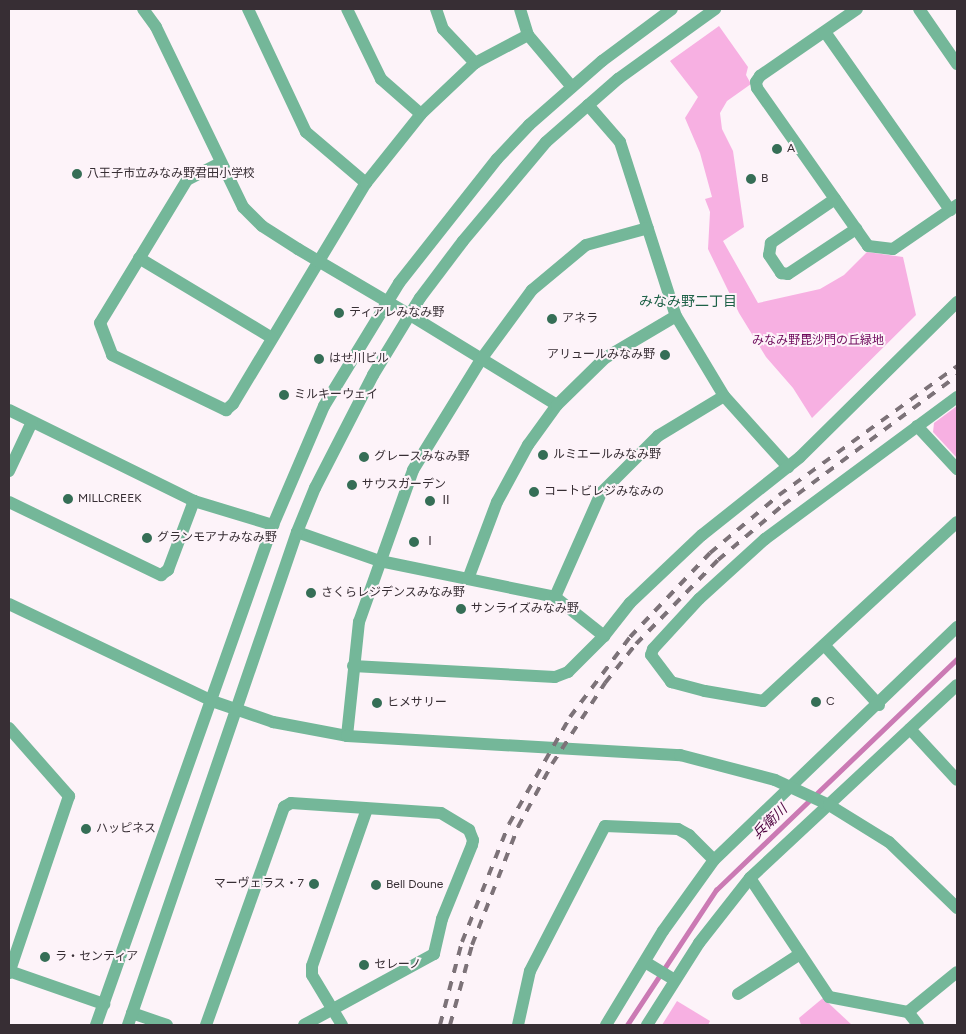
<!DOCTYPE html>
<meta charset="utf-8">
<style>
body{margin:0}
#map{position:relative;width:966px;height:1034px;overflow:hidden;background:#fdf3f9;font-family:Figtree,"Noto Sans JP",sans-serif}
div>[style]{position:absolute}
.green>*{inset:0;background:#f7b0e2}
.stream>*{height:4.5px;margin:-2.25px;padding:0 2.25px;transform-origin:2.25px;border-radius:2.25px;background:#cb7ab4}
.minor>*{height:12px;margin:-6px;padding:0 6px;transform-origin:6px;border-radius:6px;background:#74b799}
.tertiary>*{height:12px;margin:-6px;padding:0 6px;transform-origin:6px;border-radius:6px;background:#74b799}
.rail>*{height:4px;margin-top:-2px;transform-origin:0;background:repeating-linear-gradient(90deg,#7c7278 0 9px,transparent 0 18px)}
.dots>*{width:14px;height:14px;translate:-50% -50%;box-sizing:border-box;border:2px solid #fdf3f9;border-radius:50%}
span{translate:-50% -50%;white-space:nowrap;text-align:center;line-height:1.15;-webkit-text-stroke:4px #fdf3f9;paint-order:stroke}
.poi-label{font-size:12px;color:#372e34}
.left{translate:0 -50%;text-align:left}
.right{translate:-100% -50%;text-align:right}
.park-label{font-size:12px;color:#6c075a}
.neighbourhood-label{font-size:14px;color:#1d6147}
.water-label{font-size:14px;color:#510642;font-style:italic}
.frame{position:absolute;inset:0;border:10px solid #372e34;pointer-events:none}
</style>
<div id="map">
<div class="green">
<div style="clip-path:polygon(719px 26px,748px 67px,746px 75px,751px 84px,727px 101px,720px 113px,722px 129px,733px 151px,744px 227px,723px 241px,758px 303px,820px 289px,844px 275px,867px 252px,903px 257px,916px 315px,812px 418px,793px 388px,766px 357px,739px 313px,708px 249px,710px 212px,705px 199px,712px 197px,700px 153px,685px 118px,698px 97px,670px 61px)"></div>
<div style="clip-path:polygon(957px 406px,957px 458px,933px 432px,934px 423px)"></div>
<div style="clip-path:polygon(823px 998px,852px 1025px,801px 1025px,799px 1018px)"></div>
<div style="clip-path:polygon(677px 1001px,710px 1021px,708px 1025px,662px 1025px)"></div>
</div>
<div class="stream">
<div style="left:627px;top:1025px;width:162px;rotate:-56.6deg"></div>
<div style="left:716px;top:890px;width:334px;rotate:-43.8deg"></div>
</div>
<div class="minor">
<div style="left:248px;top:9px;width:136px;rotate:64.8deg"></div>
<div style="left:306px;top:132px;width:79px;rotate:40.4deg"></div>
<div style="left:347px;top:9px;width:78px;rotate:64.1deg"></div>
<div style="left:381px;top:79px;width:53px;rotate:41.2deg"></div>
<div style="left:436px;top:9px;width:21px;rotate:71deg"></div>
<div style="left:443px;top:29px;width:47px;rotate:46.7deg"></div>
<div style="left:520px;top:9px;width:27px;rotate:73deg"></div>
<div style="left:857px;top:9px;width:118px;rotate:145.4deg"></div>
<div style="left:760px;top:76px;width:7px;rotate:124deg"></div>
<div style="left:756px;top:82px;width:6px;rotate:81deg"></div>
<div style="left:757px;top:88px;width:193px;rotate:54.9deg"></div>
<div style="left:868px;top:246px;width:25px;rotate:7deg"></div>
<div style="left:893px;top:249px;width:78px;rotate:-34.5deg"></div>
<div style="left:919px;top:9px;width:67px;rotate:55.4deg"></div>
<div style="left:825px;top:32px;width:218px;rotate:54.9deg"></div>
<div style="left:588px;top:105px;width:49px;rotate:49.1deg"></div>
<div style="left:620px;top:142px;width:183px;rotate:72.2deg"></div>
<div style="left:676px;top:316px;width:93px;rotate:59deg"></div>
<div style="left:724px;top:396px;width:96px;rotate:48deg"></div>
<div style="left:220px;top:163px;width:37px;rotate:153deg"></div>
<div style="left:187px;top:180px;width:167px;rotate:121.3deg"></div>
<div style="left:100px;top:323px;width:34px;rotate:69deg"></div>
<div style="left:112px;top:355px;width:127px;rotate:25.8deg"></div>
<div style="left:226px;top:410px;width:9px;rotate:-41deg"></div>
<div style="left:233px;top:404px;width:258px;rotate:-59deg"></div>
<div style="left:366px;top:183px;width:88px;rotate:-51.4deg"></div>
<div style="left:421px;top:114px;width:74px;rotate:-43.4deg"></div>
<div style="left:475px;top:63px;width:60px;rotate:-27.8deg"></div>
<div style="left:528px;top:35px;width:68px;rotate:49.8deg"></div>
<div style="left:835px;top:199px;width:78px;rotate:145.5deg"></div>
<div style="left:771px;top:243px;width:12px;rotate:99deg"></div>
<div style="left:769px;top:255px;width:22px;rotate:56deg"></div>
<div style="left:781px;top:273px;width:7px;rotate:8deg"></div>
<div style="left:788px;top:274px;width:82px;rotate:-33.5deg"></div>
<div style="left:139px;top:258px;width:155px;rotate:31deg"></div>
<div style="left:410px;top:315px;width:172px;rotate:31.5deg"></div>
<div style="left:957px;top:397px;width:239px;rotate:143.5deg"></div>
<div style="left:765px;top:539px;width:89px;rotate:137.7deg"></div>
<div style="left:699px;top:599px;width:68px;rotate:132.6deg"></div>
<div style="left:653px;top:649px;width:6px;rotate:108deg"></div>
<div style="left:651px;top:655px;width:34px;rotate:53deg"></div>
<div style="left:671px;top:682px;width:35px;rotate:15deg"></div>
<div style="left:705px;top:691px;width:59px;rotate:9.8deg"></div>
<div style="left:763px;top:701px;width:264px;rotate:-42.7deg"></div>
<div style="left:9px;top:410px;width:206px;rotate:26.2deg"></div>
<div style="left:194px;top:501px;width:83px;rotate:16.9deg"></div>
<div style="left:917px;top:426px;width:59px;rotate:47.1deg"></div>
<div style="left:9px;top:471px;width:54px;rotate:-64.9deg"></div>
<div style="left:9px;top:502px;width:169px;rotate:25.7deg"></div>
<div style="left:161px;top:575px;width:9px;rotate:-36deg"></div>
<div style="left:168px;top:570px;width:74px;rotate:-69.4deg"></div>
<div style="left:297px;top:532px;width:88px;rotate:19.3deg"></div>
<div style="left:380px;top:561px;width:179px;rotate:11.6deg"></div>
<div style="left:555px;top:597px;width:63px;rotate:38.5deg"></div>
<div style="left:468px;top:579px;width:82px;rotate:-69.4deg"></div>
<div style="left:497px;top:502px;width:65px;rotate:-61.5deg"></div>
<div style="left:528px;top:445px;width:49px;rotate:-54.1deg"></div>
<div style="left:557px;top:405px;width:67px;rotate:-44.4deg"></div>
<div style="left:605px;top:358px;width:82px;rotate:-30.6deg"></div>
<div style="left:555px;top:597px;width:114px;rotate:-66.1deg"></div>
<div style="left:601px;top:493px;width:81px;rotate:-45deg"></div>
<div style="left:658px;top:436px;width:77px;rotate:-31.2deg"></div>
<div style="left:825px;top:646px;width:80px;rotate:47.5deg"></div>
<div style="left:353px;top:666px;width:202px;rotate:3.1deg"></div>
<div style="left:555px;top:677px;width:14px;rotate:-21deg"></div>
<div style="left:568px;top:672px;width:51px;rotate:-45deg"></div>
<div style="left:604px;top:636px;width:42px;rotate:-51.8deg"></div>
<div style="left:630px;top:603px;width:99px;rotate:-43.4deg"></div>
<div style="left:702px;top:535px;width:125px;rotate:-38.5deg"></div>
<div style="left:800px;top:457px;width:221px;rotate:-44.6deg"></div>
<div style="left:9px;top:728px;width:91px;rotate:48.6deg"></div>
<div style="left:69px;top:796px;width:187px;rotate:108.7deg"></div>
<div style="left:910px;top:729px;width:69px;rotate:47.3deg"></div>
<div style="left:347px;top:736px;width:115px;rotate:-84deg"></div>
<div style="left:359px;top:622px;width:161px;rotate:-70.4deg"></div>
<div style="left:413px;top:470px;width:132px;rotate:-58.4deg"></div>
<div style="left:482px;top:358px;width:84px;rotate:-53.7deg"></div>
<div style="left:532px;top:290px;width:70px;rotate:-39.8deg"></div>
<div style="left:586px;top:245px;width:64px;rotate:-15.3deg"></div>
<div style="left:750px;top:878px;width:143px;rotate:56.4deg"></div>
<div style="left:829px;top:997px;width:80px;rotate:10.8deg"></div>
<div style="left:908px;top:1012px;width:63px;rotate:-39.2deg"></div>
<div style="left:645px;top:962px;width:35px;rotate:31deg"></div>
<div style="left:9px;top:971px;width:101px;rotate:19.2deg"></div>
<div style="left:738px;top:994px;width:74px;rotate:-32.8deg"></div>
<div style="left:908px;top:1012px;width:16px;rotate:52deg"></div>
<div style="left:132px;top:1013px;width:37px;rotate:19deg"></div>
<div style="left:206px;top:1025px;width:232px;rotate:-70.3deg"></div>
<div style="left:284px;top:807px;width:8px;rotate:-30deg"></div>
<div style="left:291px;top:803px;width:150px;rotate:3.8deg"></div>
<div style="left:441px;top:813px;width:33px;rotate:31deg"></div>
<div style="left:469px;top:830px;width:11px;rotate:68deg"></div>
<div style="left:473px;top:840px;width:5px;rotate:101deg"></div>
<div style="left:472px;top:845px;width:80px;rotate:112.1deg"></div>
<div style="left:442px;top:919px;width:36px;rotate:103deg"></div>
<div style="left:434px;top:954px;width:148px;rotate:151.4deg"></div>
<div style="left:342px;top:1025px;width:58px;rotate:-121deg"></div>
<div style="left:312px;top:975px;width:9px;rotate:-90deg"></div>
<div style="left:312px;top:966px;width:166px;rotate:-70.7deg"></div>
<div style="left:518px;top:1025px;width:55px;rotate:-77.5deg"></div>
<div style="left:530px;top:971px;width:163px;rotate:-62.7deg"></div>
<div style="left:605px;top:826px;width:73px;rotate:2.4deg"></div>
<div style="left:678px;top:829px;width:13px;rotate:29deg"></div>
<div style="left:689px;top:835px;width:35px;rotate:45deg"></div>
<div style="left:606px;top:1025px;width:110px;rotate:-58.8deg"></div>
<div style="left:663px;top:931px;width:87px;rotate:-54.3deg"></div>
<div style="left:714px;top:860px;width:337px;rotate:-43.8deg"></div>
<div style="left:647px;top:1025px;width:97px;rotate:-57.6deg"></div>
<div style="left:699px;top:943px;width:83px;rotate:-51.9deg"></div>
<div style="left:750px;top:878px;width:283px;rotate:-43deg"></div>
</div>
<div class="tertiary">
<div style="left:143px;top:9px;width:22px;rotate:54deg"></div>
<div style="left:156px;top:27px;width:200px;rotate:64.2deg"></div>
<div style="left:243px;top:207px;width:27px;rotate:45deg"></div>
<div style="left:262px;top:226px;width:43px;rotate:32.6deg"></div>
<div style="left:298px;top:249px;width:130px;rotate:30.5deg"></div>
<div style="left:9px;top:604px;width:225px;rotate:25.5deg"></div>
<div style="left:212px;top:701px;width:65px;rotate:19deg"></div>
<div style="left:273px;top:722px;width:75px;rotate:10.7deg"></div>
<div style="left:347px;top:736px;width:334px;rotate:3.3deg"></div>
<div style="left:680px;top:755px;width:98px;rotate:14.7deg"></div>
<div style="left:775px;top:780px;width:60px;rotate:24.8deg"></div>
<div style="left:829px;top:805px;width:70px;rotate:31.7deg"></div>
<div style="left:889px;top:842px;width:95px;rotate:44.1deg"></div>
<div style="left:96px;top:1025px;width:530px;rotate:-70.51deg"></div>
<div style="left:273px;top:525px;width:129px;rotate:-66.8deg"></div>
<div style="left:324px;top:406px;width:144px;rotate:-58.6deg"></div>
<div style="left:399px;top:283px;width:158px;rotate:-51.7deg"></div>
<div style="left:497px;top:159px;width:47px;rotate:-46.7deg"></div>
<div style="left:529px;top:125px;width:97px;rotate:-41.2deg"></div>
<div style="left:602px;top:61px;width:87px;rotate:-36.6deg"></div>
<div style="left:128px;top:1025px;width:521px;rotate:-71.08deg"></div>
<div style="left:297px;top:532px;width:48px;rotate:-67.8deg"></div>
<div style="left:315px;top:488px;width:127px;rotate:-62.8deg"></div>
<div style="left:373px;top:375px;width:90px;rotate:-58.6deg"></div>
<div style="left:420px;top:298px;width:71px;rotate:-53deg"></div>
<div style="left:463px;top:241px;width:129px;rotate:-50deg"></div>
<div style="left:546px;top:142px;width:96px;rotate:-41.2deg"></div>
<div style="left:618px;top:79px;width:120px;rotate:-35.8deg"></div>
</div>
<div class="rail">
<div style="left:440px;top:1025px;width:86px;rotate:-75.2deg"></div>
<div style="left:462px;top:942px;width:127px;rotate:-68.3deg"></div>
<div style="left:509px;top:824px;width:123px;rotate:-60.3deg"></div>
<div style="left:570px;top:717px;width:100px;rotate:-53.1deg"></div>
<div style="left:630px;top:637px;width:116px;rotate:-46.4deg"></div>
<div style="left:710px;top:553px;width:90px;rotate:-40deg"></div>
<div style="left:779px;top:495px;width:220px;rotate:-35.9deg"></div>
<div style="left:450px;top:1025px;width:83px;rotate:-74.6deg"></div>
<div style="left:472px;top:945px;width:127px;rotate:-68.7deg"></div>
<div style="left:518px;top:827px;width:72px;rotate:-61.6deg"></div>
<div style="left:552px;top:764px;width:97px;rotate:-56.8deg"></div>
<div style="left:605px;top:683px;width:50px;rotate:-51.5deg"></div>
<div style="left:636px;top:644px;width:117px;rotate:-45.7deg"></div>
<div style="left:718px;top:560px;width:85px;rotate:-40.2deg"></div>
<div style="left:783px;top:505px;width:217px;rotate:-36.6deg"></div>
</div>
<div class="dots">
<div style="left:777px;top:149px;background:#356e56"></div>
<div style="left:77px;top:174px;background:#356e56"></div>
<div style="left:751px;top:179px;background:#356e56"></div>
<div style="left:339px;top:313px;background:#356e56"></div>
<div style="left:552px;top:319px;background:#356e56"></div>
<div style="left:665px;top:355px;background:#356e56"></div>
<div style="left:319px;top:359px;background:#356e56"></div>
<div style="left:284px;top:395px;background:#356e56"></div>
<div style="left:543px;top:455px;background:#356e56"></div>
<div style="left:364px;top:457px;background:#356e56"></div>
<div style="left:352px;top:485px;background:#356e56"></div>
<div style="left:534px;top:492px;background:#356e56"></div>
<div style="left:68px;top:499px;background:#356e56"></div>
<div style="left:430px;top:501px;background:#356e56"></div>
<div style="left:147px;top:538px;background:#356e56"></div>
<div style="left:414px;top:542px;background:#356e56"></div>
<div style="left:311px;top:593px;background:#356e56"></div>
<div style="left:461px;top:609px;background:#356e56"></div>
<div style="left:816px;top:702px;background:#356e56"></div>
<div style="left:377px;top:703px;background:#356e56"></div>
<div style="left:86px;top:829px;background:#356e56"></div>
<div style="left:314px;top:884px;background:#356e56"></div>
<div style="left:376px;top:885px;background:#356e56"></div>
<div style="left:45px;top:957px;background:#356e56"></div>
<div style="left:364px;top:965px;background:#356e56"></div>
</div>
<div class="poi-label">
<span class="left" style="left:787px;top:149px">A</span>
<span class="left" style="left:87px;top:174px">八王子市立みなみ野君田小学校</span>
<span class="left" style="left:761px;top:179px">B</span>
<span class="left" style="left:349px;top:313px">ティアレみなみ野</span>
<span class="left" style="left:562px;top:319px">アネラ</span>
<span class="right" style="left:655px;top:355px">アリュールみなみ野</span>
<span class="left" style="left:329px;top:359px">はせ川ビル</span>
<span class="left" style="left:294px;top:395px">ミルキーウェイ</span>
<span class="left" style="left:553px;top:455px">ルミエールみなみ野</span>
<span class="left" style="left:374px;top:457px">グレースみなみ野</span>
<span class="left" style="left:362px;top:485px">サウスガーデン</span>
<span class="left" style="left:544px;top:492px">コートビレジみなみの</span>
<span class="left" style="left:78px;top:499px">MILLCREEK</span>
<span class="left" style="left:440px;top:501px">Ⅱ</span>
<span class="left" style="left:157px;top:538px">グランモアナみなみ野</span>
<span class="left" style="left:424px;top:542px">Ⅰ</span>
<span class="left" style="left:321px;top:593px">さくらレジデンスみなみ野</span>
<span class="left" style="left:471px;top:609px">サンライズみなみ野</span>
<span class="left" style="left:826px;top:702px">C</span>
<span class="left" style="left:387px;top:703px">ヒメサリー</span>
<span class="left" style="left:96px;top:829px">ハッピネス</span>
<span class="right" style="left:304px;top:884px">マーヴェラス・7</span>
<span class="left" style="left:386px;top:885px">Bell Doune</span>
<span class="left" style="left:55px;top:957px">ラ・センティア</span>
<span class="left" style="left:374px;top:965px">セレーノ</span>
</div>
<div class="park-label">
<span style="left:818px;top:341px">みなみ野毘沙門の丘緑地</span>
</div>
<div class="neighbourhood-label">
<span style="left:688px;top:302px">みなみ野二丁目</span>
</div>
<div class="water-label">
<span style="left:770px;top:822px;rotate:-44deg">兵衛川</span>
</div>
<div class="frame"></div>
</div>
